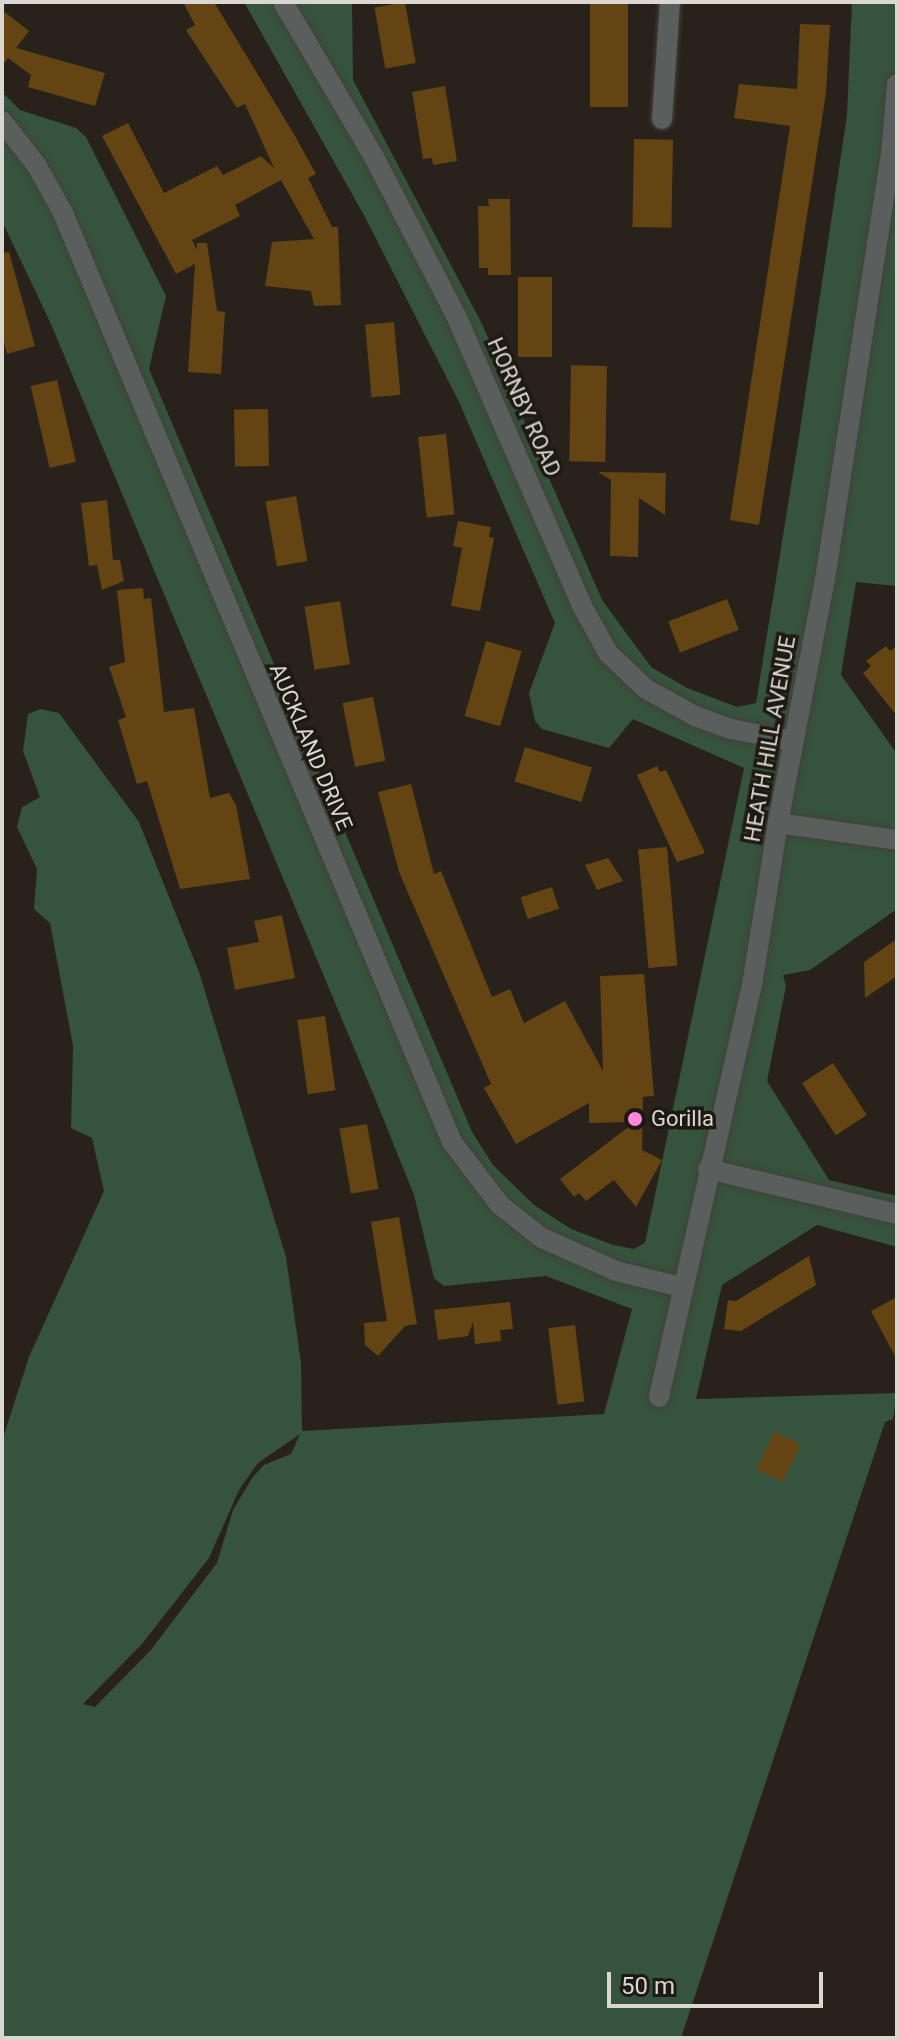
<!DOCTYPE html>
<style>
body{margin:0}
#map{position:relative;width:899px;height:2040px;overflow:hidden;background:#28221b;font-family:Roboto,sans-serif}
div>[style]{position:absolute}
.green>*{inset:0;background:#36533e}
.building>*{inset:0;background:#634412;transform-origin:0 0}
.roads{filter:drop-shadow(0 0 2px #443f38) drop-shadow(0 0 2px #443f38)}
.minor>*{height:20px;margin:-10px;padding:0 10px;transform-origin:10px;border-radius:10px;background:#5a5f5d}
.tertiary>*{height:20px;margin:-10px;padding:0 10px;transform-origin:10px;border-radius:10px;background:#5a5f5d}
.dots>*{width:22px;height:22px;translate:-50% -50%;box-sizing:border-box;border:4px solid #1e1912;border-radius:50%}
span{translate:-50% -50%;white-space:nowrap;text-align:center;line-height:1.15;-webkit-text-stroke:7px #1e1912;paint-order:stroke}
.street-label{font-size:22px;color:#dad7d2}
.poi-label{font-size:22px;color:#dad7d2}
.left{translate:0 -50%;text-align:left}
.frame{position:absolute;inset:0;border:4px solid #dad7d2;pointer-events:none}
.scale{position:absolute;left:607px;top:1972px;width:216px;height:36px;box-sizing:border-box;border:4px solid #dad7d2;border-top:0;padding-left:10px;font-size:24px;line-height:28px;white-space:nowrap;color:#dad7d2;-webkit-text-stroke:6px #1e1912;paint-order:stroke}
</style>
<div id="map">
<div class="green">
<div style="clip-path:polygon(evenodd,244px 2px,352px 2px,353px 80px,482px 324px,602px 600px,651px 667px,687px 688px,737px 707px,756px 703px,798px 443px,847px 115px,852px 2px,897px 2px,897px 586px,856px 582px,841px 675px,897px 754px,897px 909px,810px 970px,783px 975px,786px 986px,767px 1081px,829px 1180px,897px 1196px,897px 1247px,817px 1225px,722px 1285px,696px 1399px,897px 1393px,893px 1419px,885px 1422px,681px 2038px,2px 2038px,2px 1441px,29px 1357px,104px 1191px,92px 1138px,71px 1128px,73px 1046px,50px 923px,34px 909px,37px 869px,17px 827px,22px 807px,40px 797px,23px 751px,28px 714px,40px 709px,59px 713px,139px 822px,199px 972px,286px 1257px,301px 1363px,302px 1431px,604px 1414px,632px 1309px,546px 1276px,444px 1286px,434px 1278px,414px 1195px,377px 1103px,51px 324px,2px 221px,2px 92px,20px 110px,76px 128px,86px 137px,166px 296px,149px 369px,472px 1132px,493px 1165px,534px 1205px,571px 1229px,613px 1245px,634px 1249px,645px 1243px,744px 768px,633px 719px,609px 748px,542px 729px,535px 721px,529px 693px,555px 623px,459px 402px,365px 217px,244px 2px,300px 1434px,291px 1454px,264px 1465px,252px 1478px,233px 1510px,217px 1563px,150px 1651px,95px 1707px,83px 1704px,142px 1644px,209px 1558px,239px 1490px,258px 1463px,300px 1434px)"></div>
</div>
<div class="building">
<div style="clip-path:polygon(183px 2px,214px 2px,295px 136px,316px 174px,308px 178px,332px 227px,338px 227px,341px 305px,314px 306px,311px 291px,265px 286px,272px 242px,314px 239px,281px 180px,235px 205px,240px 216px,192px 240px,197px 250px,197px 243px,207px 243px,217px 311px,225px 312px,221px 374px,188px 372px,195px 264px,176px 274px,102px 136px,128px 123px,164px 193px,217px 166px,223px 175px,261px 156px,274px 168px,245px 104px,237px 108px,186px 30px,195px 25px)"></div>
<div style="left:405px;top:2px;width:62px;height:31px;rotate:80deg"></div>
<div style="left:590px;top:2px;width:38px;height:105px"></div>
<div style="clip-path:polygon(2px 10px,29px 31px,16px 48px,105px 73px,95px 106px,28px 87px,31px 75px,8px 58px,2px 66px)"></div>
<div style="clip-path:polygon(800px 24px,830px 25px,826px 93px,759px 525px,730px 520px,790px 126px,734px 118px,739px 84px,797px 89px)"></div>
<div style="clip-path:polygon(445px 86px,457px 161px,433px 165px,432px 158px,423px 159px,412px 92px)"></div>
<div style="left:634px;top:139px;width:39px;height:88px;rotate:1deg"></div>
<div style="clip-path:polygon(488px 199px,510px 199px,511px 275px,488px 275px,488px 268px,479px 268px,478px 206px,489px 206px)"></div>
<div style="clip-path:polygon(9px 252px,35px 346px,7px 354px,2px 335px,2px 253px)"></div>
<div style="left:518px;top:277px;width:34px;height:80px"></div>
<div style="left:394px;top:322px;width:73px;height:29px;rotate:85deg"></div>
<div style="left:607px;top:366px;width:96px;height:36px;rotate:91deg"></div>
<div style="left:57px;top:380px;width:84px;height:27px;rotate:77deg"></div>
<div style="left:268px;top:409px;width:57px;height:34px;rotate:89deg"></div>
<div style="left:446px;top:434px;width:81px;height:28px;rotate:84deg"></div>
<div style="clip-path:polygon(598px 472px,666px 473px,665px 515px,639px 498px,638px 557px,610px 556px,611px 480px)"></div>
<div style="left:296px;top:496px;width:66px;height:31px;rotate:80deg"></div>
<div style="clip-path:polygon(107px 500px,113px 560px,120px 560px,124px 581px,102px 590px,97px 565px,89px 566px,81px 503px)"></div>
<div style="clip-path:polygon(458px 521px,491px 527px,489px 537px,494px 538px,480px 611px,451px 606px,462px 548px,453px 546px)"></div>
<div style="clip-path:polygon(143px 588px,144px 599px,151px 598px,164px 712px,194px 708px,210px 798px,229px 793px,236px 805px,250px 879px,180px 889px,147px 781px,137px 784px,118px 720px,126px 717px,109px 667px,125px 662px,117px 590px)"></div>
<div style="left:727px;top:599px;width:33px;height:63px;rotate:69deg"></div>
<div style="left:340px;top:601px;width:64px;height:36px;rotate:81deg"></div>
<div style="left:486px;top:641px;width:37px;height:78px;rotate:16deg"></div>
<div style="clip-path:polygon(886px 646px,890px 651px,897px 646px,897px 716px,863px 673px,871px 666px,866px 661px)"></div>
<div style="left:373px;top:697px;width:65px;height:31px;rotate:79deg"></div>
<div style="left:525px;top:747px;width:70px;height:36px;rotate:17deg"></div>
<div style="clip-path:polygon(657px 766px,660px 772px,666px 770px,705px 853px,677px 862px,637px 775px)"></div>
<div style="clip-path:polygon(411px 784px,434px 874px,441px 871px,492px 997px,510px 989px,524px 1023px,565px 1001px,603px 1071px,600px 976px,644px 974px,654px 1096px,643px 1097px,642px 1150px,662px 1160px,636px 1207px,614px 1180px,586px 1201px,579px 1193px,574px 1197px,560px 1179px,635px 1122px,589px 1123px,589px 1103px,516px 1144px,484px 1088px,491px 1084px,399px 872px,378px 792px)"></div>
<div style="left:667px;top:847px;width:119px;height:29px;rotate:85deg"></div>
<div style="clip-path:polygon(608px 858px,623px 881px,597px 890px,585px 865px)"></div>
<div style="left:552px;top:887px;width:23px;height:33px;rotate:72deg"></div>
<div style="clip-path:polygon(282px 915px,295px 978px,235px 990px,227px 948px,259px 942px,254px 921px)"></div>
<div style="clip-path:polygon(897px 939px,897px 976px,865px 998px,864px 962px)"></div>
<div style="left:325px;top:1016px;width:75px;height:28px;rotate:82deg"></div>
<div style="left:833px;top:1063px;width:62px;height:37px;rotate:57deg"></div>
<div style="left:367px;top:1124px;width:66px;height:28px;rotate:80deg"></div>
<div style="clip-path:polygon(399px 1217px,417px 1324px,405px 1326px,378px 1356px,365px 1345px,364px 1323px,387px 1321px,371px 1222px)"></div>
<div style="clip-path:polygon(809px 1256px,816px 1285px,741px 1331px,724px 1329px,728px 1300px,736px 1301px)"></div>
<div style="clip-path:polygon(897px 1297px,897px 1360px,871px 1311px)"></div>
<div style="clip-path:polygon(510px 1302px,513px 1329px,500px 1330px,501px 1341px,475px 1344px,473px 1322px,468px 1336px,438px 1340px,434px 1310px)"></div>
<div style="left:575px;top:1325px;width:77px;height:27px;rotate:83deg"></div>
<div style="left:774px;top:1432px;width:29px;height:41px;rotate:25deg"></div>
</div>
<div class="roads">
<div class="minor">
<div style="left:283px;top:2px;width:180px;rotate:59.6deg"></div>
<div style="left:374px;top:157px;width:181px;rotate:62.7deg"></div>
<div style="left:457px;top:318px;width:314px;rotate:66.5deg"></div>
<div style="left:582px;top:606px;width:54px;rotate:61deg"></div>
<div style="left:608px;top:653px;width:52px;rotate:43.5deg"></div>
<div style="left:646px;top:689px;width:56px;rotate:28.9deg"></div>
<div style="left:695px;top:716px;width:38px;rotate:20deg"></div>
<div style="left:731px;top:729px;width:64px;rotate:10.8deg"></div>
<div style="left:662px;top:119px;width:117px;rotate:-86.1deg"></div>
<div style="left:2px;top:121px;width:57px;rotate:52.1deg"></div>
<div style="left:37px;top:166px;width:54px;rotate:61deg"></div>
<div style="left:63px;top:213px;width:1007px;rotate:67.28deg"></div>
<div style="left:452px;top:1142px;width:79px;rotate:52.7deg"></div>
<div style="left:500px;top:1205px;width:53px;rotate:38.2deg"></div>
<div style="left:542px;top:1238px;width:81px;rotate:24deg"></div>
<div style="left:616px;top:1271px;width:67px;rotate:13.8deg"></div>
<div style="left:708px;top:1169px;width:194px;rotate:13.4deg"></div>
<div style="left:659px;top:1397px;width:428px;rotate:-77.3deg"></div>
<div style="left:753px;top:979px;width:158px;rotate:-80.9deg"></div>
<div style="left:778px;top:823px;width:120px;rotate:8.1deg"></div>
</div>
<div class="tertiary">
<div style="left:778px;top:823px;width:255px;rotate:-79.1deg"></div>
<div style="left:826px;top:573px;width:423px;rotate:-81.2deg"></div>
<div style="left:891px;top:155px;width:71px;rotate:-85.2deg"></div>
</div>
</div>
<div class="dots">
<div style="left:635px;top:1119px;background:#ff85de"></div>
</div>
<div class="street-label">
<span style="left:524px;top:407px;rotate:66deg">HORNBY ROAD</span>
<span style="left:770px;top:739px;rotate:-80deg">HEATH HILL AVENUE</span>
<span style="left:311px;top:747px;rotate:67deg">AUCKLAND DRIVE</span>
</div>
<div class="poi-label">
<span class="left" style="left:651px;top:1119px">Gorilla</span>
</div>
<div class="frame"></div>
<div class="scale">50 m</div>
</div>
